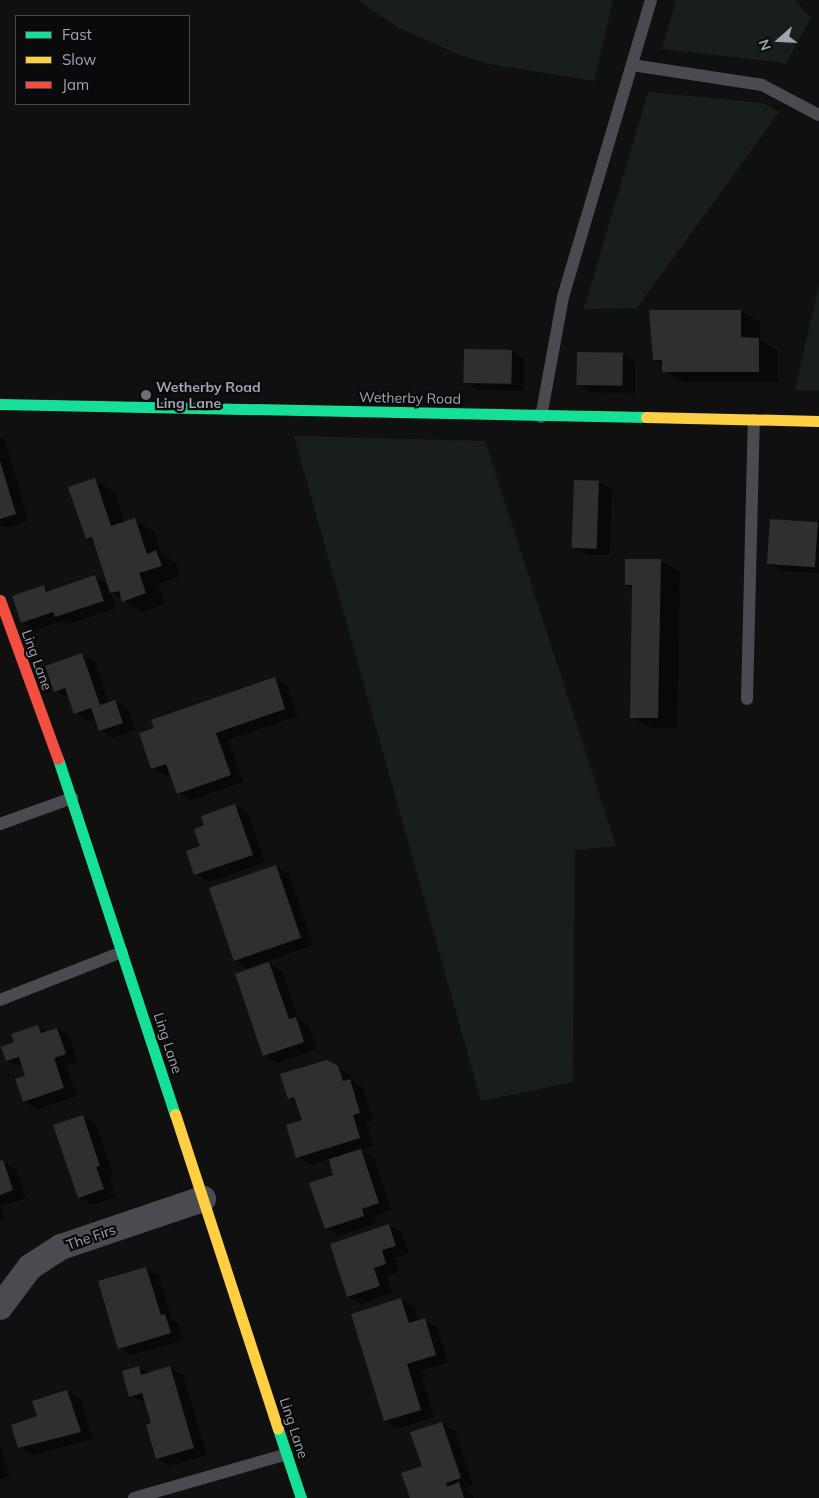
<!DOCTYPE html>
<style>
body{margin:0}
#map{position:relative;width:819px;height:1498px;overflow:hidden;background:#101010;font-family:Mulish,sans-serif}
div>[style]{position:absolute}
.green>*{inset:0;background:#181f1a}
.shadow>*{inset:0;background:#0007}
.building>*{inset:0;background:#2f2f31;transform-origin:0 0}
.lane>*{height:12px;margin:-6px;padding:0 6px;transform-origin:6px;border-radius:6px;background:#4a4b50}
.street>*{height:26px;margin:-13px;padding:0 13px;transform-origin:13px;border-radius:13px;background:#4a4b50}
.fast>*{height:11px;margin:-5.5px;padding:0 5.5px;transform-origin:5.5px;border-radius:5.5px;background:#16e098}
.slow>*{height:11px;margin:-5.5px;padding:0 5.5px;transform-origin:5.5px;border-radius:5.5px;background:#ffcf43}
.jam>*{height:11px;margin:-5.5px;padding:0 5.5px;transform-origin:5.5px;border-radius:5.5px;background:#f24e42}
.dots>*{width:14px;height:14px;translate:-50% -50%;box-sizing:border-box;border:2px solid #0a0a0c;border-radius:50%}
span{translate:-50% -50%;white-space:nowrap;text-align:center;line-height:1.15;-webkit-text-stroke:4.5px #0a0a0c;paint-order:stroke}
.poi-label{font-size:14px;color:#9fa4b3;font-weight:700}
.left{translate:0 -50%;text-align:left}
.street-label{font-size:14px;color:#9fa4b3}
.legend{position:absolute;left:15px;top:15px;width:175px;height:90px;box-sizing:border-box;background:#0a0a0c;border:1px solid #46484f;margin:0;padding:6px 9px;list-style:none;font-size:15px;color:#9fa4b3}
.legend li{display:flex;align-items:center;gap:10px;height:25px}
.legend b{width:25px;border:1px solid #46484f}
.north{position:absolute;left:754px;top:15px;width:50px;height:50px;-webkit-text-stroke:4px #0a0a0c;paint-order:stroke;rotate:251deg;font-size:14px;font-weight:700;line-height:20px;text-align:center;color:#9fa4b3}
.north::after{content:'';display:block;margin:auto;width:18px;height:22px;background:#9fa4b3;clip-path:polygon(50% 0,100% 100%,50% 72%,0 100%)}
</style>
<div id="map">
<div class="green">
<div style="clip-path:polygon(358px 0,613px 0,594px 81px,489px 64px,460px 55px,397px 27px)"></div>
<div style="clip-path:polygon(676px 0,795px 0,811px 18px,786px 63px,662px 49px)"></div>
<div style="clip-path:polygon(648px 92px,763px 103px,779px 112px,637px 308px,584px 309px)"></div>
<div style="clip-path:polygon(819px 285px,819px 390px,795px 390px)"></div>
<div style="clip-path:polygon(294px 436px,485px 441px,616px 846px,575px 850px,573px 1082px,481px 1101px)"></div>
</div>
<div class="shadow">
<div style="clip-path:polygon(741px 311px,760px 322px,760px 340px,778px 350px,778px 382px,683px 382px,663px 371px,663px 364px,655px 360px)"></div>
<div style="clip-path:polygon(511px 351px,524px 359px,524px 391px,478px 390px,465px 382px)"></div>
<div style="clip-path:polygon(622px 354px,635px 362px,635px 393px,591px 392px,578px 384px)"></div>
<div style="clip-path:polygon(0 437px,5px 440px,28px 521px,5px 528px,0 525px)"></div>
<div style="clip-path:polygon(95px 480px,114px 491px,125px 523px,135px 520px,154px 531px,162px 555px,176px 563px,180px 576px,158px 584px,165px 604px,142px 612px,111px 592px,116px 608px,69px 624px,63px 621px,35px 630px,22px 622px,44px 586px,52px 591px,95px 577px,109px 584px,95px 543px,87px 538px)"></div>
<div style="clip-path:polygon(598px 482px,612px 490px,610px 555px,587px 555px,574px 548px)"></div>
<div style="clip-path:polygon(819px 524px,819px 573px,782px 571px,769px 564px)"></div>
<div style="clip-path:polygon(660px 561px,680px 572px,677px 728px,651px 728px,631px 717px,634px 589px,626px 585px)"></div>
<div style="clip-path:polygon(82px 655px,95px 662px,109px 703px,115px 701px,128px 709px,135px 730px,113px 738px,100px 730px,96px 718px,88px 721px,75px 713px,70px 698px,55px 691px)"></div>
<div style="clip-path:polygon(274px 679px,287px 686px,298px 716px,228px 740px,243px 782px,191px 800px,178px 793px,171px 774px,166px 776px,152px 768px,155px 728px)"></div>
<div style="clip-path:polygon(235px 805px,248px 813px,265px 862px,209px 882px,195px 874px,206px 826px)"></div>
<div style="clip-path:polygon(276px 867px,289px 874px,313px 945px,248px 968px,235px 960px)"></div>
<div style="clip-path:polygon(269px 963px,282px 971px,299px 1020px,309px 1026px,317px 1049px,277px 1063px,264px 1055px)"></div>
<div style="clip-path:polygon(38px 1027px,48px 1032px,57px 1029px,70px 1037px,78px 1062px,66px 1065px,77px 1096px,37px 1109px,24px 1102px,27px 1077px,24px 1067px,7px 1061px,16px 1043px)"></div>
<div style="clip-path:polygon(338px 1067px,351px 1075px,353px 1082px,363px 1088px,373px 1120px,366px 1122px,373px 1146px,360px 1150px,374px 1158px,391px 1210px,374px 1216px,377px 1223px,339px 1236px,326px 1228px,335px 1176px,330px 1159px,311px 1165px,298px 1157px,303px 1121px,297px 1103px,289px 1098px)"></div>
<div style="clip-path:polygon(83px 1116px,96px 1124px,113px 1173px,109px 1174px,116px 1197px,92px 1205px,79px 1197px)"></div>
<div style="clip-path:polygon(3px 1162px,16px 1169px,26px 1198px,1px 1206px,5px 1219px,0 1220px,0 1163px)"></div>
<div style="clip-path:polygon(389px 1225px,402px 1233px,409px 1253px,395px 1258px,399px 1272px,386px 1276px,392px 1293px,361px 1304px,348px 1296px)"></div>
<div style="clip-path:polygon(146px 1268px,159px 1276px,172px 1320px,178px 1323px,183px 1340px,132px 1355px,119px 1348px)"></div>
<div style="clip-path:polygon(401px 1299px,414px 1307px,418px 1321px,424px 1320px,437px 1327px,448px 1362px,420px 1371px,434px 1417px,399px 1428px,385px 1421px,353px 1314px)"></div>
<div style="clip-path:polygon(139px 1367px,149px 1374px,170px 1367px,183px 1375px,207px 1455px,170px 1466px,157px 1458px,147px 1403px,130px 1396px)"></div>
<div style="clip-path:polygon(67px 1391px,80px 1399px,93px 1439px,32px 1455px,19px 1447px,39px 1417px)"></div>
<div style="clip-path:polygon(442px 1423px,455px 1431px,473px 1485px,466px 1488px,474px 1498px,411px 1498px)"></div>
<div style="clip-path:polygon(0 1445px,10px 1476px,0 1479px)"></div>
</div>
<div class="building">
<div style="clip-path:polygon(649px 310px,741px 310px,741px 337px,759px 338px,759px 372px,662px 372px,662px 360px,653px 360px)"></div>
<div style="left:464px;top:349px;width:48px;height:34px;rotate:1deg"></div>
<div style="left:577px;top:352px;width:46px;height:33px;rotate:1deg"></div>
<div style="clip-path:polygon(0 461px,16px 514px,0 519px)"></div>
<div style="clip-path:polygon(95px 478px,111px 526px,135px 518px,147px 554px,156px 550px,162px 566px,139px 573px,146px 593px,122px 602px,119px 591px,110px 593px,92px 537px,86px 539px,68px 487px)"></div>
<div style="left:574px;top:480px;width:25px;height:68px;rotate:2deg"></div>
<div style="left:770px;top:519px;width:48px;height:45px;rotate:4deg"></div>
<div style="clip-path:polygon(625px 559px,661px 559px,658px 718px,630px 718px,632px 585px,625px 585px)"></div>
<div style="clip-path:polygon(95px 575px,104px 601px,55px 617px,53px 612px,21px 623px,12px 596px,44px 585px,46px 592px)"></div>
<div style="clip-path:polygon(82px 653px,100px 705px,115px 700px,123px 723px,99px 731px,91px 708px,74px 714px,65px 688px,54px 692px,45px 666px)"></div>
<div style="clip-path:polygon(275px 677px,285px 709px,216px 733px,231px 775px,177px 794px,166px 764px,151px 769px,139px 733px,154px 728px,151px 720px)"></div>
<div style="clip-path:polygon(235px 804px,253px 855px,194px 875px,186px 851px,200px 846px,194px 829px,204px 825px,201px 816px)"></div>
<div style="left:276px;top:865px;width:77px;height:71px;rotate:71deg"></div>
<div style="clip-path:polygon(269px 962px,289px 1019px,296px 1017px,304px 1042px,263px 1056px,235px 974px)"></div>
<div style="clip-path:polygon(38px 1025px,41px 1033px,57px 1028px,66px 1054px,54px 1058px,64px 1088px,23px 1102px,15px 1079px,25px 1076px,19px 1057px,6px 1061px,1px 1047px,14px 1042px,11px 1034px)"></div>
<div style="clip-path:polygon(327px 1060px,338px 1066px,343px 1081px,350px 1079px,360px 1113px,353px 1115px,360px 1138px,296px 1158px,286px 1125px,302px 1120px,294px 1097px,288px 1099px,280px 1074px)"></div>
<div style="clip-path:polygon(83px 1115px,100px 1166px,96px 1167px,104px 1189px,78px 1198px,53px 1125px)"></div>
<div style="clip-path:polygon(361px 1149px,379px 1203px,362px 1209px,364px 1216px,325px 1229px,309px 1183px,333px 1175px,329px 1159px)"></div>
<div style="clip-path:polygon(3px 1160px,13px 1190px,0 1195px,0 1161px)"></div>
<div style="clip-path:polygon(389px 1224px,396px 1246px,382px 1250px,386px 1264px,374px 1268px,380px 1286px,347px 1297px,330px 1244px)"></div>
<div style="clip-path:polygon(146px 1267px,161px 1315px,165px 1314px,171px 1333px,118px 1349px,98px 1281px)"></div>
<div style="clip-path:polygon(401px 1298px,409px 1323px,425px 1318px,436px 1355px,407px 1364px,421px 1410px,384px 1421px,351px 1314px)"></div>
<div style="clip-path:polygon(139px 1366px,141px 1375px,170px 1366px,194px 1448px,156px 1459px,146px 1425px,151px 1423px,142px 1393px,129px 1397px,122px 1371px)"></div>
<div style="clip-path:polygon(67px 1390px,81px 1432px,18px 1448px,11px 1425px,37px 1416px,32px 1401px)"></div>
<div style="clip-path:polygon(442px 1422px,461px 1478px,446px 1483px,447px 1487px,459px 1482px,464px 1498px,410px 1498px,401px 1473px,422px 1466px,410px 1432px)"></div>
</div>
<div class="lane">
<div style="left:632px;top:65px;width:132px;rotate:8.7deg"></div>
<div style="left:762px;top:85px;width:64px;rotate:27.8deg"></div>
<div style="left:541px;top:417px;width:122px;rotate:-79.6deg"></div>
<div style="left:563px;top:297px;width:310px;rotate:-73.5deg"></div>
<div style="left:747px;top:699px;width:279px;rotate:-88.6deg"></div>
<div style="left:0;top:824px;width:77px;rotate:-19.9deg"></div>
<div style="left:0;top:1000px;width:131px;rotate:-21.5deg"></div>
<div style="left:134px;top:1498px;width:159px;rotate:-16deg"></div>
</div>
<div class="street">
<div style="left:0;top:1307px;width:50px;rotate:-53.1deg"></div>
<div style="left:30px;top:1267px;width:37px;rotate:-33deg"></div>
<div style="left:61px;top:1247px;width:150px;rotate:-18.7deg"></div>
</div>
<div class="fast">
<div style="left:0;top:404px;width:646px;rotate:1.15deg"></div>
<div style="left:58px;top:759px;width:374px;rotate:71.8deg"></div>
<div style="left:278px;top:1429px;width:73px;rotate:71.6deg"></div>
</div>
<div class="slow">
<div style="left:646px;top:417px;width:173px;rotate:1.3deg"></div>
<div style="left:175px;top:1114px;width:331px;rotate:71.9deg"></div>
</div>
<div class="jam">
<div style="left:0;top:600px;width:169px;rotate:70deg"></div>
</div>
<div class="dots">
<div style="left:146px;top:395px;background:#6d707a"></div>
</div>
<div class="poi-label">
<span class="left" style="left:156px;top:395px">Wetherby Road<br>Ling Lane</span>
</div>
<div class="street-label">
<span style="left:410px;top:398px;rotate:1deg">Wetherby Road</span>
<span style="left:37px;top:660px;rotate:70deg">Ling Lane</span>
<span style="left:168px;top:1043px;rotate:72deg">Ling Lane</span>
<span style="left:91px;top:1237px;rotate:-19deg">The Firs</span>
<span style="left:294px;top:1428px;rotate:72deg">Ling Lane</span>
</div>
<ul class="legend">
<li><b style="height:6px;background:#16e098"></b>Fast</li>
<li><b style="height:6px;background:#ffcf43"></b>Slow</li>
<li><b style="height:6px;background:#f24e42"></b>Jam</li>
</ul>
<div class="north">N</div>
</div>
